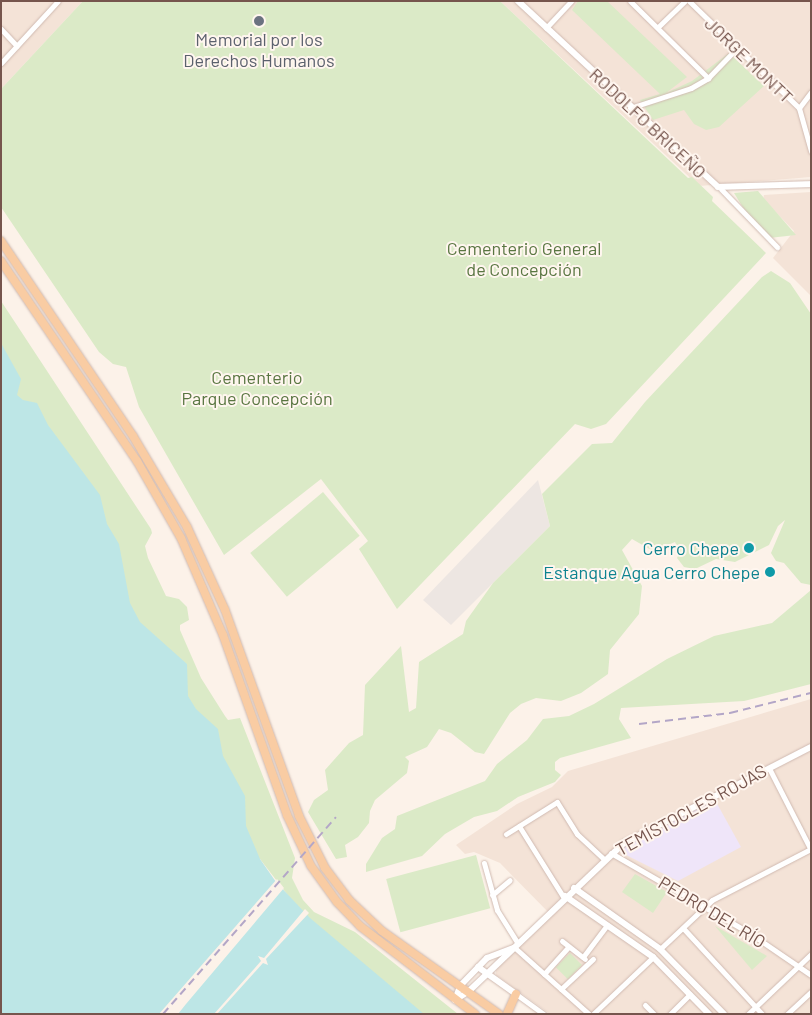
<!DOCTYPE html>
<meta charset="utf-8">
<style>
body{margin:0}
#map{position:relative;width:812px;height:1015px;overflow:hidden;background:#fcf2e9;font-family:Barlow,sans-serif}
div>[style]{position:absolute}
.residential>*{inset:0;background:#f4e3d7}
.industrial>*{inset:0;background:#ede6e2}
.education>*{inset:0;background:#efe5f9}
.green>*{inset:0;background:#dbeac7;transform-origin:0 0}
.water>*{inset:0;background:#bde6e6}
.pier>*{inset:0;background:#fcf2e9}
.roads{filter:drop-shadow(0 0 1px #d0bab1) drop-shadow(0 0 1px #d0bab1)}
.minor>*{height:5px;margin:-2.5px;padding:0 2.5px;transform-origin:2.5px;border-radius:2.5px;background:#fff}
.tertiary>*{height:6px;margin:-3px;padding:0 3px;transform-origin:3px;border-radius:3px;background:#fff}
.primary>*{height:8px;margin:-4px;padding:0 4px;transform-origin:4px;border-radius:4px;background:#f9cca3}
.rail>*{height:2px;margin-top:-1px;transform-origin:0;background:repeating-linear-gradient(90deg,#b3a6c7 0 8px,transparent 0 13px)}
.dots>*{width:14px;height:14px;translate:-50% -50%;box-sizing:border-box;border:2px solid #fff6ef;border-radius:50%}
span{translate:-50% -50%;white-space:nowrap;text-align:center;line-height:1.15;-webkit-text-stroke:4px #fff6ef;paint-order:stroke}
.worship-label{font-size:18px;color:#5b616d}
.street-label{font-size:18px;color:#76554d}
.park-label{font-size:18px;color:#597641}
.culture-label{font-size:18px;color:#0d838f}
.right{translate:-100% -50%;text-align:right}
.frame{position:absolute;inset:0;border:2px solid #76554d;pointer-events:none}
</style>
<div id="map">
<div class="residential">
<div style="clip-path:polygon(1px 1px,83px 1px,1px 89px)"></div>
<div style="clip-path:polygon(500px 1px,811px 1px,811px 177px,699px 186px)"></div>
<div style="clip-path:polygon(811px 192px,811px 296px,773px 258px,794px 231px,763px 199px,764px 195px)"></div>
<div style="clip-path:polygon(811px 699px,811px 1014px,550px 1014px,496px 975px,496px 970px,551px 915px,500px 863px,474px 852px,465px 854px,456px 845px,517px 804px,552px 787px,568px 771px)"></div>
</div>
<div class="industrial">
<div style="clip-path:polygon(538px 480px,550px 526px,451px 625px,423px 600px)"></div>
</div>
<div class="education">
<div style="clip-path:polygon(715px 800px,741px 847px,678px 881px,626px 855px,623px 847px)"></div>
</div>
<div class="green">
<div style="clip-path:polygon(83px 1px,500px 1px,688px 178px,692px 177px,713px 197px,712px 201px,766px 253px,606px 424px,591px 429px,575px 424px,397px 609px,359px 549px,368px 541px,321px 479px,224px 555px,139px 407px,126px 367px,113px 364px,99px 352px,1px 207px,1px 89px)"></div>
<div style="clip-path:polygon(578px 1px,607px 1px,687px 77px,666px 93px,692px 81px,729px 53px,764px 86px,719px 127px,706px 130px,694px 124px,684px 110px,653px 120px,640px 100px,660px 94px,572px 10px)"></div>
<div style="clip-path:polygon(758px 191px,796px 235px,769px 238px,747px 214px,734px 193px)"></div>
<div style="clip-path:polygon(771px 271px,790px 283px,811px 314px,811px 585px,801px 583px,784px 563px,776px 561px,771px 553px,785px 520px,778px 526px,769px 545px,735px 562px,716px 559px,695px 569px,684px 567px,677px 558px,680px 552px,675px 542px,653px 551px,632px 539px,622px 550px,642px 586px,639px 614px,610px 650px,608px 674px,581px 693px,561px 701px,536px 698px,521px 704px,510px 713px,484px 754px,475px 752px,451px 733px,439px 729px,427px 747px,405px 757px,409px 761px,407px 773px,375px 800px,370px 811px,369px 823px,358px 837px,345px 845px,347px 857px,336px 859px,308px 812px,314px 800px,328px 790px,325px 770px,349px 743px,363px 735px,365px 685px,401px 646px,409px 712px,416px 708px,419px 662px,463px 634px,466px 621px,493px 583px,550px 526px,542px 494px,592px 444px,612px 443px,645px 402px,762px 277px)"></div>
<div style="clip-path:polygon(1px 301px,151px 529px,152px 533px,145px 546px,148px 558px,166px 596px,179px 599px,187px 607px,189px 620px,180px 625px,180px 630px,201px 678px,225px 716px,228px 720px,240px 718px,295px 858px,292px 878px,303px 900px,314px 912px,355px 932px,458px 1014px,208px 1014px,290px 898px,260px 859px,1px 1014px)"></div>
<div style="left:323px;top:492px;width:57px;height:95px;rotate:50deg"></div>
<div style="clip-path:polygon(811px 590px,811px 684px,744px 701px,621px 708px,619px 719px,631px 738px,560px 758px,555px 762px,555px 770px,561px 775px,555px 782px,518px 797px,497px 811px,474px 817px,445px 834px,422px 856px,366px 872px,366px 864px,382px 838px,395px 829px,397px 816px,485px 781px,497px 764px,527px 740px,543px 719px,569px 716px,594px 704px,667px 659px,714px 636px,772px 623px)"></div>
<div style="left:476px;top:855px;width:55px;height:93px;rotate:75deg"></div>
<div style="clip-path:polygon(635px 874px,667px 892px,653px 913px,622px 892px)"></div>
<div style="clip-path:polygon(715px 926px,767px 956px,752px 970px)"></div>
<div style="left:570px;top:953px;width:17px;height:20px;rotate:45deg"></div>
</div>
<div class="water">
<div style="clip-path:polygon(1px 343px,21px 379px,17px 395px,23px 400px,37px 403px,48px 425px,100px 495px,107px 524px,119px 544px,130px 603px,140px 622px,187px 664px,188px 696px,196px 709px,218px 729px,223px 756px,245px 796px,246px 826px,260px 859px,276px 882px,310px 918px,424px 1014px,1px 1014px)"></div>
</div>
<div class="pier">
<div style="clip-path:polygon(277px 879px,284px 888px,186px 1004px,178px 1014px,159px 1014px)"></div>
<div style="clip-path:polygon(305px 909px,309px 913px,266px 959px,268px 965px,263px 963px,217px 1014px,214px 1014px,261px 961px,258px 956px,264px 958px)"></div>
</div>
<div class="roads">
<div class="minor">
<div style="left:630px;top:1px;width:110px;rotate:44.6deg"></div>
<div style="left:689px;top:1px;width:153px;rotate:44.2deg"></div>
<div style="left:799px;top:108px;width:45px;rotate:74.4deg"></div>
<div style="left:658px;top:27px;width:37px;rotate:-44deg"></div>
<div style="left:546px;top:28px;width:37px;rotate:-47deg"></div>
<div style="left:1px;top:29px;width:23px;rotate:47deg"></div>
<div style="left:1px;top:63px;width:84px;rotate:-47.4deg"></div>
<div style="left:630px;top:108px;width:64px;rotate:-18.2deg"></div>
<div style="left:691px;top:88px;width:20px;rotate:-30deg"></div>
<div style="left:708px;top:78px;width:42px;rotate:-46deg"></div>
<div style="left:799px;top:108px;width:20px;rotate:-53deg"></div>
<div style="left:721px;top:189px;width:81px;rotate:46deg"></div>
<div style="left:769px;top:768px;width:92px;rotate:62.9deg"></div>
<div style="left:519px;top:826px;width:85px;rotate:58deg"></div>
<div style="left:506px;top:834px;width:60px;rotate:-32.1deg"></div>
<div style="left:557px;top:802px;width:38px;rotate:58deg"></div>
<div style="left:577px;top:834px;width:37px;rotate:43deg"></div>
<div style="left:611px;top:853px;width:158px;rotate:30deg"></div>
<div style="left:748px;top:932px;width:76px;rotate:34.3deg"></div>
<div style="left:484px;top:863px;width:49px;rotate:74.5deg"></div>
<div style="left:497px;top:910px;width:39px;rotate:58deg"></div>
<div style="left:492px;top:895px;width:23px;rotate:-40deg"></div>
<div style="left:683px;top:928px;width:117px;rotate:47.4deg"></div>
<div style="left:562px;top:941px;width:29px;rotate:38deg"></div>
<div style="left:514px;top:947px;width:101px;rotate:41.8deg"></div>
<div style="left:660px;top:949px;width:71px;rotate:-43.3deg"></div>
<div style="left:712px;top:900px;width:111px;rotate:-27.3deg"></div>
<div style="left:583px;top:957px;width:40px;rotate:-53deg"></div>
<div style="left:544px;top:974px;width:36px;rotate:-48deg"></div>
<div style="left:561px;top:989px;width:44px;rotate:-43.2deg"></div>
<div style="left:516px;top:994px;width:34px;rotate:36deg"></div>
<div style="left:645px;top:1005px;width:13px;rotate:45deg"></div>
<div style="left:593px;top:1014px;width:83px;rotate:-43.5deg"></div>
<div style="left:670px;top:1014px;width:28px;rotate:-45deg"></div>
<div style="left:748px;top:1014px;width:87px;rotate:-43.6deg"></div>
<div style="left:787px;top:1014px;width:33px;rotate:-43deg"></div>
</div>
<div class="tertiary">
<div style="left:518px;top:1px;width:273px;rotate:42.9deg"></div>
<div style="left:718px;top:187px;width:93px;rotate:-1.8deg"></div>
<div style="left:574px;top:888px;width:105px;rotate:35.3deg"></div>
<div style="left:660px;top:949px;width:91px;rotate:45.4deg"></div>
<div style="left:565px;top:896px;width:107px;rotate:34.7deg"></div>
<div style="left:653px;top:957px;width:80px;rotate:45.5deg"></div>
<div style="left:478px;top:967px;width:47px;rotate:35.4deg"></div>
<div style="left:455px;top:1000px;width:15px;rotate:-32deg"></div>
<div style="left:468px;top:992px;width:216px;rotate:-43.7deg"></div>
<div style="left:624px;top:843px;width:210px;rotate:-27.2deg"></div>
<div style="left:455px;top:1000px;width:15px;rotate:-70deg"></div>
<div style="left:460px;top:986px;width:39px;rotate:-46deg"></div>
<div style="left:487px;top:958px;width:28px;rotate:-21deg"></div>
</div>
<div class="primary">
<div style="left:1px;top:241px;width:235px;rotate:55.9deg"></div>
<div style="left:133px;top:436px;width:106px;rotate:59.3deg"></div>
<div style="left:187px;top:527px;width:91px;rotate:65.4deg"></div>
<div style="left:225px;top:610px;width:219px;rotate:70.2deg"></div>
<div style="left:299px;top:816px;width:58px;rotate:63.4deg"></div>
<div style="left:325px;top:868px;width:40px;rotate:53deg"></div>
<div style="left:349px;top:900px;width:45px;rotate:43.2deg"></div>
<div style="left:382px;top:931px;width:143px;rotate:35.4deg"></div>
<div style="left:1px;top:261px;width:242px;rotate:55.8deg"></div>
<div style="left:137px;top:461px;width:89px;rotate:60.3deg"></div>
<div style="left:181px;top:538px;width:106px;rotate:66.6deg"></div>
<div style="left:223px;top:635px;width:191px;rotate:70.4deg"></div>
<div style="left:287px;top:815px;width:56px;rotate:64.8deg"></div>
<div style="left:311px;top:866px;width:44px;rotate:54.2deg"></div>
<div style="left:337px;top:902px;width:33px;rotate:46deg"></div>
<div style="left:360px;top:926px;width:145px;rotate:37.4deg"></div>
<div style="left:507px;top:1014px;width:22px;rotate:-66deg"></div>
</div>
</div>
<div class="rail">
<div style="left:639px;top:724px;width:92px;rotate:-6.9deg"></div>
<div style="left:730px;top:713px;width:83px;rotate:-13.9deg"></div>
<div style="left:163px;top:1014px;width:262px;rotate:-48.7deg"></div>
</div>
<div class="dots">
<div style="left:259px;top:21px;background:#6b7280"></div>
<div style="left:749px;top:548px;background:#0f9aa8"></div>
<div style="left:770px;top:572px;background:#0f9aa8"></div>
</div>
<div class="worship-label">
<span style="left:259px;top:50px">Memorial por los<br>Derechos Humanos</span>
</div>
<div class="street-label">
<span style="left:749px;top:60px;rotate:44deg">JORGE MONTT</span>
<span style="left:648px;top:123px;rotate:43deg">RODOLFO BRICEÑO</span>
<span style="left:691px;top:810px;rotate:-29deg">TEMÍSTOCLES ROJAS</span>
<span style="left:712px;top:912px;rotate:31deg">PEDRO DEL RÍO</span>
</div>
<div class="park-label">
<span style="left:524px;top:259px">Cementerio General<br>de Concepción</span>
<span style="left:257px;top:388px">Cementerio<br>Parque Concepción</span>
</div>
<div class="culture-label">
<span class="right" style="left:739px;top:548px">Cerro Chepe</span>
<span class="right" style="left:760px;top:572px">Estanque Agua Cerro Chepe</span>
</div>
<div class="frame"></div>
</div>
